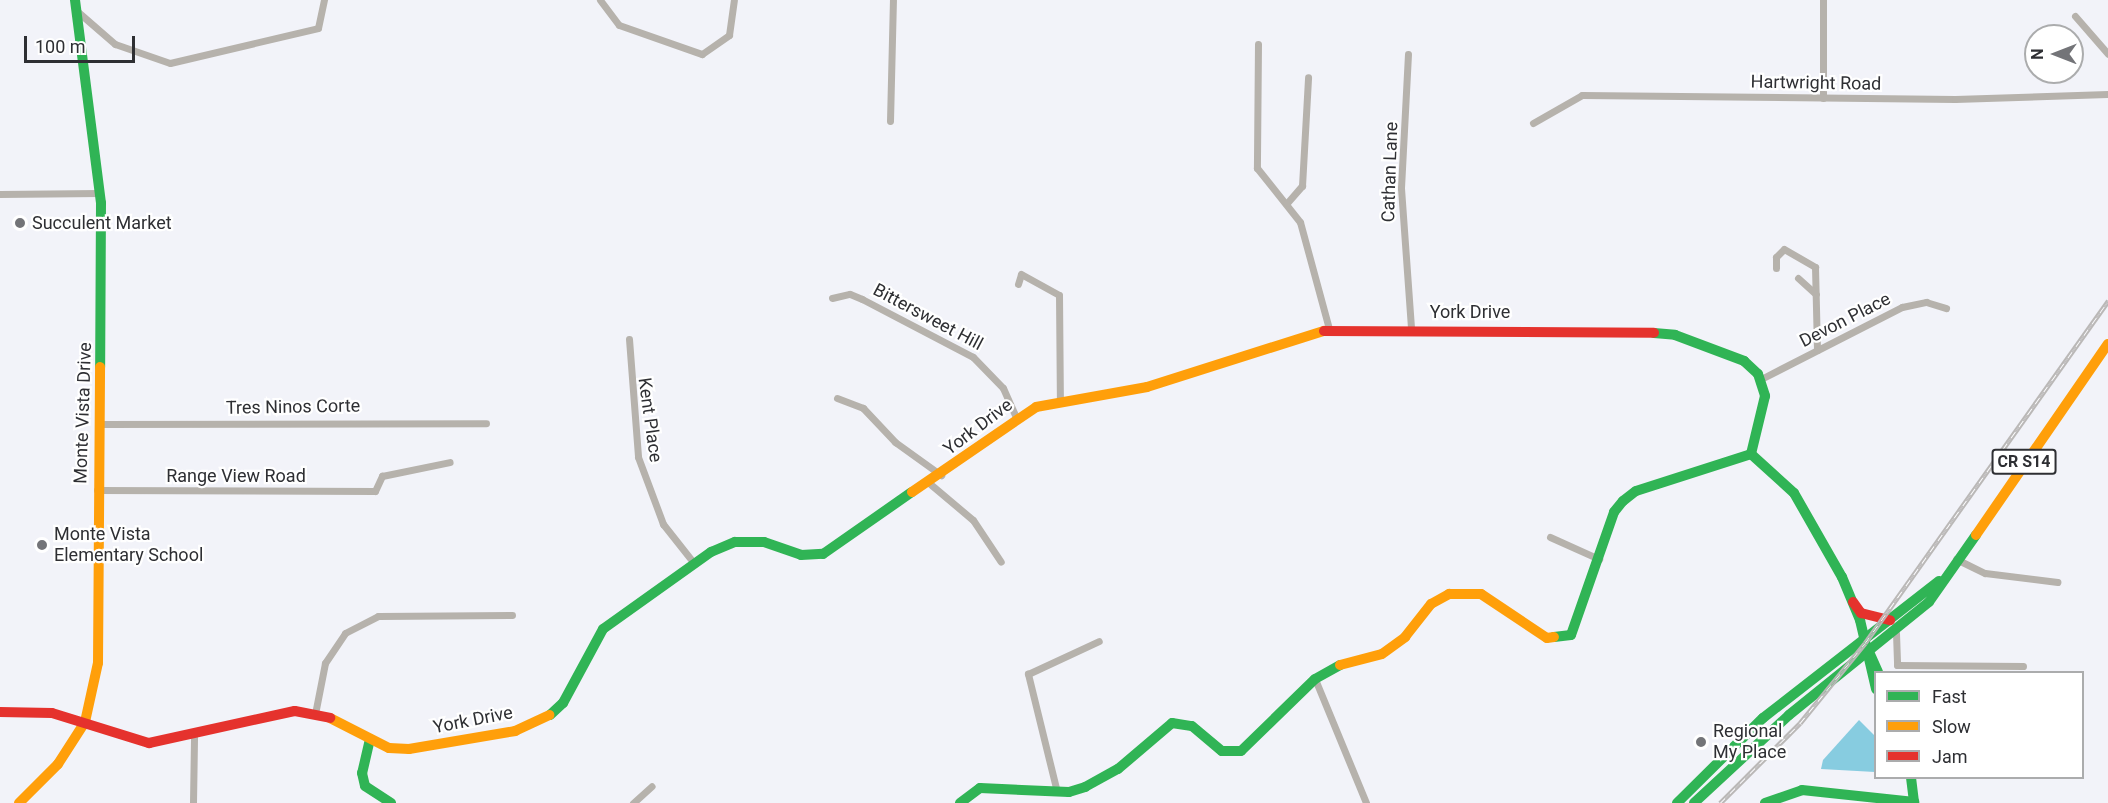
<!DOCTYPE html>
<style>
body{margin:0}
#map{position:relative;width:2108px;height:803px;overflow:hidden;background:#f2f3f9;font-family:Roboto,sans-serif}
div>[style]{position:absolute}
.water>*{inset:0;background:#87cce0}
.street>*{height:7px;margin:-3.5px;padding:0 3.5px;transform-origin:3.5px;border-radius:3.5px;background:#b6b2ac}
.fast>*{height:10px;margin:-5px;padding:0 5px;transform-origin:5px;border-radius:5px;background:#30b455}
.slow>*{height:10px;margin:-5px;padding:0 5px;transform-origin:5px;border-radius:5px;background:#ff9f0a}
.jam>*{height:10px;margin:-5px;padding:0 5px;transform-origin:5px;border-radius:5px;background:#e5322d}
.rail>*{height:4.5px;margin-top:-2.25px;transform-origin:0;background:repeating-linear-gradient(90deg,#fff 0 7px,#bab8b7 0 14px);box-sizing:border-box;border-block:2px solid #bab8b7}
.dots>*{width:16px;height:16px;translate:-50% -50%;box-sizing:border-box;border:3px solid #fff;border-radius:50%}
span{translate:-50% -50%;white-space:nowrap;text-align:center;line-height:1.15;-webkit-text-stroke:4.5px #fff;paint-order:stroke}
.shield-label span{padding:2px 4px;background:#fff;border:2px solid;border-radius:4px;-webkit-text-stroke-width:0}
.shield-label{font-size:16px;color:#2e2f33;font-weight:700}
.street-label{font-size:18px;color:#2e2f33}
.poi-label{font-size:18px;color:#2e2f33}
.left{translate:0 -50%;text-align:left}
.legend{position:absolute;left:1874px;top:671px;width:210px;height:108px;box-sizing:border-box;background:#fff;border:2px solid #abacad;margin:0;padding:8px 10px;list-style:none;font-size:18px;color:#2e2f33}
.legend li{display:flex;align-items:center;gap:12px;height:30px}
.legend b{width:30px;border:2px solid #abacad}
.north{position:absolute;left:2024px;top:24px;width:60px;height:60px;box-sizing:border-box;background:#fff;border:2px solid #abacad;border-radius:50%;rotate:270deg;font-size:16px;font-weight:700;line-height:24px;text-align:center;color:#2e2f33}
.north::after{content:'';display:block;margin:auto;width:21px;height:27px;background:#737478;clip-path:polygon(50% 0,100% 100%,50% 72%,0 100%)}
.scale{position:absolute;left:24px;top:36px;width:111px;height:27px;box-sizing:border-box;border:3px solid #2e2f33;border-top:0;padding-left:8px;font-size:18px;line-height:21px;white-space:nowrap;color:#2e2f33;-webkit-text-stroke:4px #fff;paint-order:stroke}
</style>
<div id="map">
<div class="water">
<div style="clip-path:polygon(1859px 720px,1875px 736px,1875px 772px,1821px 769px,1823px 760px)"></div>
</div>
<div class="street">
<div style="left:600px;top:0;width:31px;rotate:53deg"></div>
<div style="left:619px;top:25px;width:88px;rotate:19.3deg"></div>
<div style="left:702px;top:54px;width:33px;rotate:-35deg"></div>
<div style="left:729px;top:35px;width:35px;rotate:-82deg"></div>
<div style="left:78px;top:12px;width:49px;rotate:40.9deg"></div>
<div style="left:115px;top:44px;width:58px;rotate:19.1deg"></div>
<div style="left:170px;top:63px;width:152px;rotate:-13.3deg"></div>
<div style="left:318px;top:28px;width:29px;rotate:-78deg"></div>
<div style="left:2075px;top:16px;width:50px;rotate:49deg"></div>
<div style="left:1258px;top:44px;width:124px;rotate:90.5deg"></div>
<div style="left:1257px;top:168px;width:69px;rotate:51.5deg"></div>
<div style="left:1300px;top:222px;width:111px;rotate:74.8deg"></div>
<div style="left:1408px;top:54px;width:134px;rotate:93deg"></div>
<div style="left:1401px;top:188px;width:140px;rotate:85.9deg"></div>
<div style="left:1823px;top:98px;width:98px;rotate:-90deg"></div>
<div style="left:890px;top:121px;width:121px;rotate:-88.6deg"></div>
<div style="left:1533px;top:123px;width:56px;rotate:-29.7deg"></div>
<div style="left:1582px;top:95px;width:373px;rotate:0.6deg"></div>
<div style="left:1955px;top:99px;width:153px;rotate:-1.9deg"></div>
<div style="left:0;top:194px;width:99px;rotate:-0.6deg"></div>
<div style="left:1287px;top:203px;width:23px;rotate:-49deg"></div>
<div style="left:1302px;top:186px;width:109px;rotate:-86.8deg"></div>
<div style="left:1776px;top:268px;width:11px;rotate:-90deg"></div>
<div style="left:1776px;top:257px;width:11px;rotate:-45deg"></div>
<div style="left:1784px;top:249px;width:36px;rotate:30deg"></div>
<div style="left:1815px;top:267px;width:83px;rotate:88.6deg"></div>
<div style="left:1798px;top:278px;width:24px;rotate:42deg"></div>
<div style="left:1018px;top:284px;width:10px;rotate:-73deg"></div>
<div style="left:1021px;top:274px;width:43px;rotate:28.9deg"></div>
<div style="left:1059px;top:295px;width:105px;rotate:89.5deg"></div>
<div style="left:832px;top:298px;width:18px;rotate:-13deg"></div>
<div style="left:850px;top:294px;width:13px;rotate:23deg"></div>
<div style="left:862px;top:299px;width:125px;rotate:27.6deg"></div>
<div style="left:973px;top:357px;width:43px;rotate:45.9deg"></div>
<div style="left:1003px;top:388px;width:32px;rotate:66deg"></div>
<div style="left:629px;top:339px;width:118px;rotate:85.6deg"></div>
<div style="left:638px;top:457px;width:72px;rotate:69.5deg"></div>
<div style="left:663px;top:524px;width:48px;rotate:51.7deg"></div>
<div style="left:1761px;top:379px;width:158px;rotate:-27.1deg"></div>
<div style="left:1902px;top:307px;width:25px;rotate:-12deg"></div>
<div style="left:1926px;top:302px;width:21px;rotate:17deg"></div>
<div style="left:837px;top:398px;width:28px;rotate:21deg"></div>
<div style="left:863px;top:408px;width:47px;rotate:46.7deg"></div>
<div style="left:895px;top:442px;width:57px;rotate:35.7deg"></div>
<div style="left:102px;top:424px;width:384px;rotate:-0.1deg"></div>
<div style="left:929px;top:483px;width:57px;rotate:40.1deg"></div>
<div style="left:973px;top:520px;width:50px;rotate:56.3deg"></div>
<div style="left:97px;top:490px;width:278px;rotate:0.2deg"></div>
<div style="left:375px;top:491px;width:17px;rotate:-65deg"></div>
<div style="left:382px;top:476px;width:69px;rotate:-11.6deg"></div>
<div style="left:1550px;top:537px;width:54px;rotate:24.2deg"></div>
<div style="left:1956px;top:559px;width:32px;rotate:26deg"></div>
<div style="left:1985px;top:573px;width:73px;rotate:7.1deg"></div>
<div style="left:1896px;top:633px;width:32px;rotate:88deg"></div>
<div style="left:1897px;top:665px;width:126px;rotate:0.5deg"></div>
<div style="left:1315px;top:679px;width:134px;rotate:67.6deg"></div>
<div style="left:315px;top:714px;width:52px;rotate:-78.9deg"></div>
<div style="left:325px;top:663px;width:36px;rotate:-56deg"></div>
<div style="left:345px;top:633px;width:37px;rotate:-27deg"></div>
<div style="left:378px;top:616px;width:134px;rotate:-0.4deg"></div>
<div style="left:1057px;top:792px;width:122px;rotate:-103.8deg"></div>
<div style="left:1028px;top:674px;width:78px;rotate:-24.9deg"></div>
<div style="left:193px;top:803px;width:66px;rotate:-89.1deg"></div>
<div style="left:633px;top:803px;width:25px;rotate:-42deg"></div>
</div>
<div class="fast">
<div style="left:75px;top:0;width:205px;rotate:82.7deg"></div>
<div style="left:101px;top:203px;width:164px;rotate:90.3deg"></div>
<div style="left:1654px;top:333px;width:21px;rotate:5deg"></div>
<div style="left:1675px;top:335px;width:74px;rotate:20.6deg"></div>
<div style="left:1744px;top:361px;width:19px;rotate:43deg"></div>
<div style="left:1758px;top:374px;width:23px;rotate:72deg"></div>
<div style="left:1765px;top:396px;width:60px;rotate:103.6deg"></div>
<div style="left:1751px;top:454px;width:58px;rotate:42.2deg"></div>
<div style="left:1794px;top:493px;width:97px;rotate:60.3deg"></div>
<div style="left:1842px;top:577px;width:47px;rotate:67.3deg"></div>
<div style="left:1860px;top:620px;width:71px;rotate:76.9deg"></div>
<div style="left:1554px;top:637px;width:17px;rotate:-7deg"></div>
<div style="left:1571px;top:635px;width:130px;rotate:-70.7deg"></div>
<div style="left:1614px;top:512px;width:14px;rotate:-51deg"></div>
<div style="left:1623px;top:501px;width:16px;rotate:-38deg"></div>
<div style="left:1636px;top:491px;width:121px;rotate:-17.8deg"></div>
<div style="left:1870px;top:654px;width:20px;rotate:66deg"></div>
<div style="left:550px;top:715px;width:18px;rotate:-43deg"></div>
<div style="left:563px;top:703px;width:84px;rotate:-61.6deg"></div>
<div style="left:603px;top:629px;width:133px;rotate:-35.5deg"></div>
<div style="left:711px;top:552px;width:26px;rotate:-23deg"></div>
<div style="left:735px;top:542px;width:29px"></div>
<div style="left:764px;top:542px;width:39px;rotate:19deg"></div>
<div style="left:801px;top:555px;width:22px;rotate:-3deg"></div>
<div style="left:823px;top:554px;width:108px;rotate:-34.9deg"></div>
<div style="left:370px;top:739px;width:35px;rotate:103deg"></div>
<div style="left:362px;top:773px;width:13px;rotate:77deg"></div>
<div style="left:365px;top:786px;width:31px;rotate:33deg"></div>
<div style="left:960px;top:803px;width:25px;rotate:-37deg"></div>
<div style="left:980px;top:788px;width:89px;rotate:2.6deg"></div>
<div style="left:1069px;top:792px;width:17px;rotate:-17deg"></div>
<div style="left:1085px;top:787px;width:38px;rotate:-29deg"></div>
<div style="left:1118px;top:769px;width:71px;rotate:-40.4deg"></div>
<div style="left:1172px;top:723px;width:20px;rotate:9deg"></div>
<div style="left:1192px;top:726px;width:39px;rotate:40deg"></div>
<div style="left:1222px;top:751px;width:19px"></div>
<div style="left:1241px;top:751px;width:103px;rotate:-44.2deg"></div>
<div style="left:1315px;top:679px;width:29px;rotate:-29deg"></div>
<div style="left:1677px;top:803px;width:121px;rotate:-44.7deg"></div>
<div style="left:1763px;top:718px;width:223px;rotate:-37.9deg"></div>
<div style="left:1694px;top:803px;width:129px;rotate:-42.8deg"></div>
<div style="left:1789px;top:715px;width:180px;rotate:-38.9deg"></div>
<div style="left:1929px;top:602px;width:82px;rotate:-55deg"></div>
<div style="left:1765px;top:803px;width:39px;rotate:-19deg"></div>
<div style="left:1802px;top:790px;width:113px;rotate:6.1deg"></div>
<div style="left:1914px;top:802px;width:24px;rotate:-97deg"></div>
</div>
<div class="slow">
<div style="left:912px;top:492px;width:150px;rotate:-34.4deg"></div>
<div style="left:1036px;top:407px;width:113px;rotate:-10.2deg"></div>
<div style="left:1147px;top:387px;width:186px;rotate:-17.6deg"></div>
<div style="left:1976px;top:535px;width:232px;rotate:-55.4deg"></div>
<div style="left:1340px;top:665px;width:43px;rotate:-14.7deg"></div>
<div style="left:1382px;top:654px;width:29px;rotate:-36deg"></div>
<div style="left:1405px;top:637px;width:42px;rotate:-51.8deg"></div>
<div style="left:1431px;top:604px;width:21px;rotate:-29deg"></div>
<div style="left:1449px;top:594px;width:32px"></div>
<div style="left:1481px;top:594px;width:79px;rotate:33.7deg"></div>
<div style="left:1547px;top:638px;width:7px;rotate:-8deg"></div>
<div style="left:330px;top:718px;width:66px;rotate:27deg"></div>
<div style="left:389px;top:748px;width:20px;rotate:3deg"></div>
<div style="left:409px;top:749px;width:108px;rotate:-9.6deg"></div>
<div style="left:515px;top:731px;width:38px;rotate:-25deg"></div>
<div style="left:19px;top:803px;width:55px;rotate:-45deg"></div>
<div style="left:58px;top:764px;width:50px;rotate:-57.3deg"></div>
<div style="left:85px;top:722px;width:60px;rotate:-77.6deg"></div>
<div style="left:98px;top:663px;width:296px;rotate:-89.6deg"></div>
</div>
<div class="jam">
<div style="left:1324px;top:331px;width:330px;rotate:0.3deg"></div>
<div style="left:1853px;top:602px;width:14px;rotate:54deg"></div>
<div style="left:1861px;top:613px;width:30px;rotate:14deg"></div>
<div style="left:0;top:712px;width:52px;rotate:1.1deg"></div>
<div style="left:52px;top:713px;width:102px;rotate:17.2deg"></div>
<div style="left:149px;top:743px;width:149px;rotate:-12.4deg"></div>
<div style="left:295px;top:711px;width:36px;rotate:11deg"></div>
</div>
<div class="rail">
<div style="left:1720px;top:803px;width:113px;rotate:-45deg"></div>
<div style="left:1800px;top:723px;width:103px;rotate:-50.9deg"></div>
<div style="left:1865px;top:643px;width:420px;rotate:-54.6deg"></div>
</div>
<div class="dots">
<div style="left:20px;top:223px;background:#737478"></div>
<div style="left:42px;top:545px;background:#737478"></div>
<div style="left:1701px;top:742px;background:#737478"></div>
</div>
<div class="shield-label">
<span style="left:2024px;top:462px">CR S14</span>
</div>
<div class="street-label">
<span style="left:1816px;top:83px;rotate:1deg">Hartwright Road</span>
<span style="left:1390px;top:172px;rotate:-88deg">Cathan Lane</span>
<span style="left:1470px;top:312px">York Drive</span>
<span style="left:928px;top:317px;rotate:28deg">Bittersweet Hill</span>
<span style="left:1845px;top:320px;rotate:-27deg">Devon Place</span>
<span style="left:293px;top:407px;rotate:-1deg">Tres Ninos Corte</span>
<span style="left:83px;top:413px;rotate:-88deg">Monte Vista Drive</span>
<span style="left:650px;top:420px;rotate:82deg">Kent Place</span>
<span style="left:978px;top:427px;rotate:-37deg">York Drive</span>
<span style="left:236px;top:476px">Range View Road</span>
<span style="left:473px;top:720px;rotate:-11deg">York Drive</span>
</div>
<div class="poi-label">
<span class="left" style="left:32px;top:223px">Succulent Market</span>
<span class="left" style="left:54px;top:545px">Monte Vista<br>Elementary School</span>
<span class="left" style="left:1713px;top:742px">Regional<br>My Place</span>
</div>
<ul class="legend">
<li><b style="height:8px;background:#30b455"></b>Fast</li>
<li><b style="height:8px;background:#ff9f0a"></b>Slow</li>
<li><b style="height:8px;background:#e5322d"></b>Jam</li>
</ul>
<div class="north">N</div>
<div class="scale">100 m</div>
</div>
